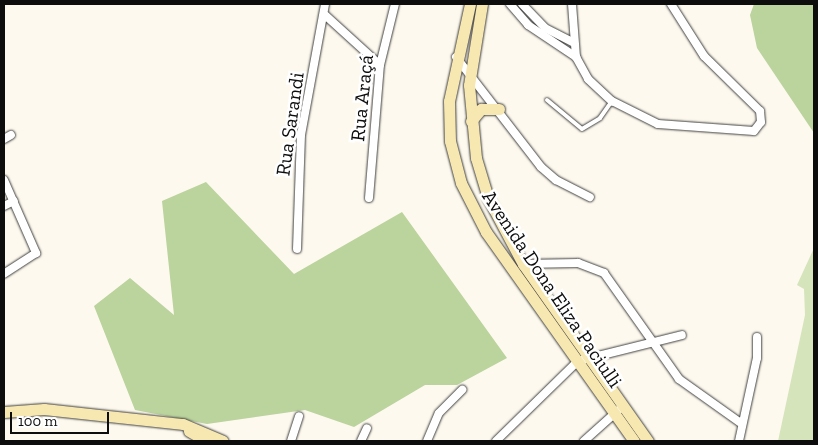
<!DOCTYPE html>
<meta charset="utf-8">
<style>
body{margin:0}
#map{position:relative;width:818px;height:445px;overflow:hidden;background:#fdf9ee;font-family:"Zilla Slab",serif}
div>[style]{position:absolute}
.green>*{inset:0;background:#d5e4bb}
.forest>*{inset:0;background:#bbd39c}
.roads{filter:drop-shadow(0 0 1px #404040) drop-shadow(0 0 1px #404040)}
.lane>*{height:4px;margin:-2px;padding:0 2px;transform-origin:2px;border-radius:2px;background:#fff}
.street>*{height:8px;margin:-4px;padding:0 4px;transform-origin:4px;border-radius:4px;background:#fff}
.secondary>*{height:11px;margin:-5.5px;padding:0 5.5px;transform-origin:5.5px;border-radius:5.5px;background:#f7e7b0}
span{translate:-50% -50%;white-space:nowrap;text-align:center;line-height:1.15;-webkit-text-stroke:5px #fff;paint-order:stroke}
.street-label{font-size:20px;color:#0d0d0d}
.frame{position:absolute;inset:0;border:5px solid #0d0d0d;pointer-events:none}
.scale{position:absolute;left:10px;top:412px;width:99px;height:22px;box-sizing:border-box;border:2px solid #0d0d0d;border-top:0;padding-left:6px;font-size:15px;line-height:18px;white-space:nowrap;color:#0d0d0d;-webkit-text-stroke:4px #fff;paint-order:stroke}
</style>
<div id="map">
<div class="green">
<div style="clip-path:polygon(814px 248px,814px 441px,778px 441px,805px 315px,804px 289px,797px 285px)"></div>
</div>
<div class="forest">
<div style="clip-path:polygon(754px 4px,814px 4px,814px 133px,757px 48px,750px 15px)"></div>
<div style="clip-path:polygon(206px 182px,294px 274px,402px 212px,507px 358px,457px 385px,425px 385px,354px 427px,305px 410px,207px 424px,135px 410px,94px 306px,130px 278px,174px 315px,162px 201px)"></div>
</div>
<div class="roads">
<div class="lane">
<div style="left:547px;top:100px;width:45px;rotate:39.6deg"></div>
<div style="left:582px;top:129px;width:21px;rotate:-31deg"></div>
<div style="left:600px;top:118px;width:21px;rotate:-55deg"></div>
</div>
<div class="street">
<div style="left:510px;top:4px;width:28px;rotate:49deg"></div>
<div style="left:528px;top:25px;width:58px;rotate:33.7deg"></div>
<div style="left:522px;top:4px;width:33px;rotate:46deg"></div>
<div style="left:545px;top:28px;width:31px;rotate:27deg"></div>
<div style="left:572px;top:4px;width:53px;rotate:85.7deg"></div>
<div style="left:576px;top:57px;width:25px;rotate:61deg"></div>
<div style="left:588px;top:79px;width:33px;rotate:43deg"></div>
<div style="left:612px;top:101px;width:51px;rotate:26.6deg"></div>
<div style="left:658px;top:124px;width:96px;rotate:4.2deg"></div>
<div style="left:754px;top:131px;width:11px;rotate:-52deg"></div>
<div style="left:761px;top:122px;width:11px;rotate:-95deg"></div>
<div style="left:760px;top:111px;width:78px;rotate:-135.5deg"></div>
<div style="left:704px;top:56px;width:62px;rotate:-122.4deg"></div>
<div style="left:325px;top:15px;width:74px;rotate:42.3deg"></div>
<div style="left:456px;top:57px;width:139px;rotate:52.3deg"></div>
<div style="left:541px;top:167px;width:20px;rotate:41deg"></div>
<div style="left:556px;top:180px;width:38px;rotate:27deg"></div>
<div style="left:4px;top:139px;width:8px;rotate:-30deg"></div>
<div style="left:4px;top:180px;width:80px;rotate:66.3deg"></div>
<div style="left:36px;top:253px;width:38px;rotate:147deg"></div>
<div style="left:369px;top:198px;width:133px;rotate:-85.3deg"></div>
<div style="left:380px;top:65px;width:63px;rotate:-76.2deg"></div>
<div style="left:4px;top:206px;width:11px;rotate:-27deg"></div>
<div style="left:297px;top:249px;width:114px;rotate:-88deg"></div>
<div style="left:301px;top:135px;width:133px;rotate:-79.6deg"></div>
<div style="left:523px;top:264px;width:55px;rotate:-1deg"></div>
<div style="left:578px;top:263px;width:28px;rotate:21deg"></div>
<div style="left:604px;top:273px;width:130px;rotate:54.7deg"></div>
<div style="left:679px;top:379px;width:77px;rotate:35.5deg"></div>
<div style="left:291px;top:441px;width:26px;rotate:-72deg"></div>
<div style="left:361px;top:441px;width:14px;rotate:-65deg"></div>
<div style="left:427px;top:441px;width:30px;rotate:-67deg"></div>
<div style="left:439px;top:413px;width:33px;rotate:-45deg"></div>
<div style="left:496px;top:441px;width:115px;rotate:-44.3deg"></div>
<div style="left:578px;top:361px;width:107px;rotate:-14deg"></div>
<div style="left:584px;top:441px;width:52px;rotate:-41.9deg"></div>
<div style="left:739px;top:441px;width:85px;rotate:-77.8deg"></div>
<div style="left:757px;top:358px;width:21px;rotate:-90deg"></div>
</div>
<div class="secondary">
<div style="left:470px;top:4px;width:99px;rotate:102.2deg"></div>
<div style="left:449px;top:101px;width:40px;rotate:88.6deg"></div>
<div style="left:450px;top:141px;width:43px;rotate:75.3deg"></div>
<div style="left:461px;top:183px;width:55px;rotate:63deg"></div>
<div style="left:486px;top:232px;width:256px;rotate:54.7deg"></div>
<div style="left:482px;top:4px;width:82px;rotate:99.1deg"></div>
<div style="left:469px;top:85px;width:73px;rotate:84.5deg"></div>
<div style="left:476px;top:158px;width:42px;rotate:73.3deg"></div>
<div style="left:488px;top:198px;width:75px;rotate:62.1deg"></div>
<div style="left:523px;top:264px;width:217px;rotate:54.8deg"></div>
<div style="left:471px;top:121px;width:16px;rotate:-50deg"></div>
<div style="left:481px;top:109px;width:18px"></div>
<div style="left:4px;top:412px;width:40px;rotate:-4.3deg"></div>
<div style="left:44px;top:409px;width:140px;rotate:6.2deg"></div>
<div style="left:183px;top:424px;width:43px;rotate:23deg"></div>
<div style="left:189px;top:431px;width:20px;rotate:30deg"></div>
</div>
</div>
<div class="street-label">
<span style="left:362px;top:98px;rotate:-84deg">Rua Araçá</span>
<span style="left:290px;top:124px;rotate:-82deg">Rua Sarandi</span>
<span style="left:552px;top:289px;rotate:56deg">Avenida Dona Eliza Paciulli</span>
</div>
<div class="frame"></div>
<div class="scale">100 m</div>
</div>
